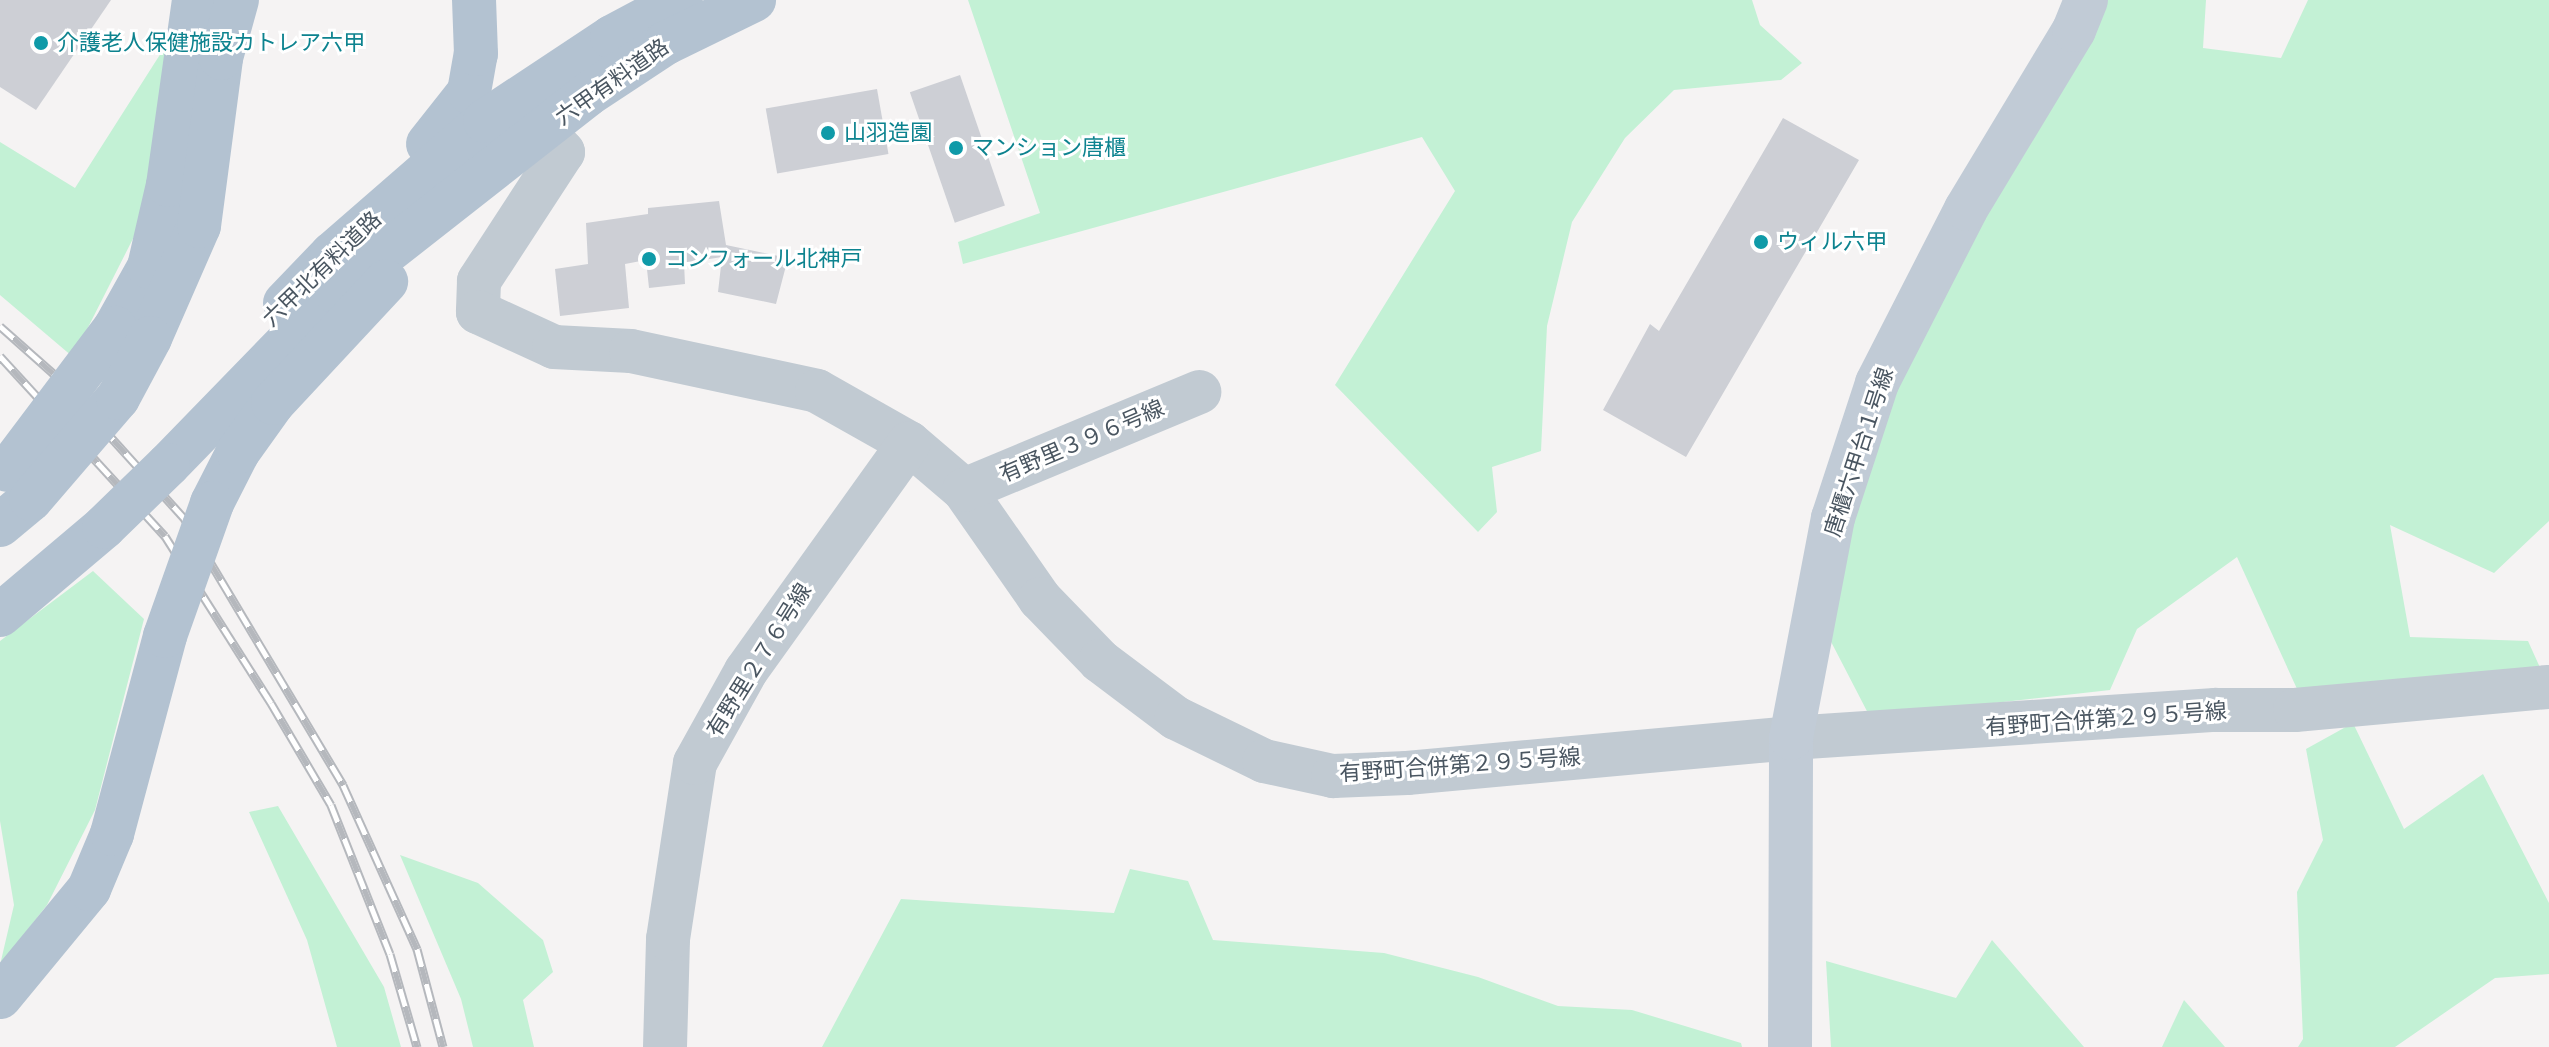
<!DOCTYPE html>
<meta charset="utf-8">
<style>
body{margin:0}
#map{position:relative;width:2549px;height:1047px;overflow:hidden;background:#f5f3f3;font-family:"PT Sans Narrow","Noto Sans JP",sans-serif}
div>[style]{position:absolute}
.green>*{inset:0;background:#c3f1d5}
.building>*{inset:0;background:#cdcfd5;transform-origin:0 0}
.street>*{height:44px;margin:-22px;padding:0 22px;transform-origin:22px;border-radius:22px;background:#c1cad2}
.secondary>*{height:44px;margin:-22px;padding:0 22px;transform-origin:22px;border-radius:22px;background:#c1cbd6}
.primary>*{height:44px;margin:-22px;padding:0 22px;transform-origin:22px;border-radius:22px;background:#b3c2d1}
.rail>*{height:9px;margin-top:-4.5px;transform-origin:0;background:repeating-linear-gradient(90deg,#fff 0 18px,#b5b8bd 0 36px);box-sizing:border-box;border-block:2px solid #b5b8bd}
.primary-bridge>*{height:44px;margin:-22px;padding:0 22px;transform-origin:22px;border-radius:22px;background:#b3c2d1}
.dots>*{width:22px;height:22px;translate:-50% -50%;box-sizing:border-box;border:4px solid #fff;border-radius:50%}
span{translate:-50% -50%;white-space:nowrap;text-align:center;line-height:1.15;-webkit-text-stroke:6px #fff;paint-order:stroke}
.culture-label{font-size:22px;color:#0d838f}
.left{translate:0 -50%;text-align:left}
.street-label{font-size:22px;color:#4a5661}
</style>
<div id="map">
<div class="green">
<div style="clip-path:polygon(968px 0,1752px 0,1760px 25px,1802px 63px,1781px 80px,1674px 90px,1625px 138px,1572px 222px,1547px 326px,1541px 451px,1492px 467px,1497px 512px,1478px 532px,1335px 385px,1455px 191px,1422px 137px,963px 264px,958px 242px,1040px 213px)"></div>
<div style="clip-path:polygon(2102px 0,2206px 0,2203px 48px,2281px 58px,2308px 0,2549px 0,2549px 521px,2494px 573px,2390px 525px,2410px 637px,2528px 641px,2542px 672px,2303px 702px,2237px 557px,2137px 629px,2110px 690px,1870px 717px,1826px 632px,1862px 481px,1923px 317px)"></div>
<div style="clip-path:polygon(168px 42px,147px 211px,73px 357px,0 295px,0 142px,75px 188px)"></div>
<div style="clip-path:polygon(93px 571px,144px 619px,95px 810px,47px 905px,0 965px,14px 905px,0 821px,0 641px)"></div>
<div style="clip-path:polygon(2353px 723px,2404px 829px,2483px 774px,2549px 903px,2549px 974px,2495px 978px,2395px 1047px,2298px 1047px,2303px 1039px,2297px 892px,2323px 840px,2306px 749px)"></div>
<div style="clip-path:polygon(278px 806px,384px 987px,401px 1047px,337px 1047px,307px 940px,249px 812px)"></div>
<div style="clip-path:polygon(400px 855px,478px 883px,543px 940px,553px 972px,523px 1000px,534px 1047px,473px 1047px,461px 999px)"></div>
<div style="clip-path:polygon(1130px 869px,1188px 881px,1213px 940px,1384px 953px,1478px 977px,1558px 1006px,1632px 1010px,1741px 1043px,1742px 1047px,822px 1047px,901px 899px,1114px 913px)"></div>
<div style="clip-path:polygon(1992px 940px,2084px 1047px,1831px 1047px,1826px 961px,1956px 998px)"></div>
<div style="clip-path:polygon(2184px 1000px,2225px 1047px,2162px 1047px)"></div>
</div>
<div class="building">
<div style="clip-path:polygon(0 0,111px 0,36px 110px,0 87px)"></div>
<div style="left:960px;top:75px;width:138px;height:53px;rotate:71deg"></div>
<div style="left:877px;top:89px;width:66px;height:113px;rotate:80deg"></div>
<div style="clip-path:polygon(1783px 118px,1859px 160px,1686px 457px,1603px 410px,1650px 324px,1659px 331px)"></div>
<div style="clip-path:polygon(719px 201px,726px 245px,788px 258px,776px 304px,718px 292px,722px 257px,684px 263px,685px 284px,649px 288px,646px 260px,625px 264px,629px 308px,560px 316px,555px 269px,588px 264px,586px 223px,648px 214px,648px 208px)"></div>
</div>
<div class="street">
<div style="left:543px;top:130px;width:30px;rotate:48deg"></div>
<div style="left:563px;top:152px;width:154px;rotate:123.1deg"></div>
<div style="left:479px;top:281px;width:31px;rotate:92deg"></div>
<div style="left:478px;top:312px;width:84px;rotate:24.7deg"></div>
<div style="left:554px;top:347px;width:77px;rotate:3deg"></div>
<div style="left:631px;top:351px;width:190px;rotate:12.1deg"></div>
<div style="left:817px;top:391px;width:106px;rotate:29.5deg"></div>
<div style="left:909px;top:443px;width:72px;rotate:40.5deg"></div>
<div style="left:964px;top:490px;width:133px;rotate:55.1deg"></div>
<div style="left:1040px;top:599px;width:86px;rotate:45.9deg"></div>
<div style="left:1100px;top:661px;width:95px;rotate:36.9deg"></div>
<div style="left:1176px;top:718px;width:98px;rotate:26deg"></div>
<div style="left:1264px;top:761px;width:71px;rotate:12.3deg"></div>
<div style="left:1333px;top:776px;width:74px;rotate:-2.3deg"></div>
<div style="left:1407px;top:773px;width:386px;rotate:-5.2deg"></div>
<div style="left:1791px;top:738px;width:425px;rotate:-3.8deg"></div>
<div style="left:2215px;top:710px;width:80px"></div>
<div style="left:2295px;top:710px;width:255px;rotate:-5.2deg"></div>
<div style="left:964px;top:490px;width:255px;rotate:-22.6deg"></div>
<div style="left:665px;top:1047px;width:108px;rotate:-88.4deg"></div>
<div style="left:668px;top:939px;width:178px;rotate:-81.3deg"></div>
<div style="left:695px;top:763px;width:105px;rotate:-61deg"></div>
<div style="left:746px;top:671px;width:280px;rotate:-54.4deg"></div>
</div>
<div class="secondary">
<div style="left:1790px;top:1047px;width:309px;rotate:-89.8deg"></div>
<div style="left:1791px;top:738px;width:224px;rotate:-79.2deg"></div>
<div style="left:1833px;top:518px;width:142px;rotate:-71.9deg"></div>
<div style="left:1877px;top:383px;width:195px;rotate:-62.9deg"></div>
<div style="left:1966px;top:209px;width:209px;rotate:-58.9deg"></div>
<div style="left:2074px;top:30px;width:32px;rotate:-68deg"></div>
</div>
<div class="primary">
<div style="left:428px;top:144px;width:66px;rotate:-51.7deg"></div>
<div style="left:469px;top:92px;width:39px;rotate:-80deg"></div>
<div style="left:476px;top:54px;width:54px;rotate:-92.1deg"></div>
<div style="left:285px;top:303px;width:68px;rotate:-46.2deg"></div>
<div style="left:332px;top:254px;width:203px;rotate:-41deg"></div>
<div style="left:485px;top:121px;width:152px;rotate:-33.5deg"></div>
<div style="left:612px;top:37px;width:78px;rotate:-28.2deg"></div>
<div style="left:115px;top:328px;width:70px;rotate:-60.9deg"></div>
<div style="left:149px;top:267px;width:84px;rotate:-77deg"></div>
<div style="left:168px;top:185px;width:187px;rotate:-82deg"></div>
<div style="left:150px;top:338px;width:122px;rotate:-66.4deg"></div>
<div style="left:199px;top:226px;width:169px;rotate:-82.5deg"></div>
<div style="left:221px;top:58px;width:60px;rotate:-74.6deg"></div>
<div style="left:168px;top:465px;width:241px;rotate:-45.8deg"></div>
<div style="left:336px;top:292px;width:319px;rotate:-38.1deg"></div>
<div style="left:587px;top:95px;width:95px;rotate:-33.4deg"></div>
<div style="left:666px;top:43px;width:98px;rotate:-26deg"></div>
<div style="left:212px;top:503px;width:57px;rotate:-63deg"></div>
<div style="left:238px;top:452px;width:60px;rotate:-54.5deg"></div>
<div style="left:273px;top:403px;width:166px;rotate:-47deg"></div>
<div style="left:0;top:525px;width:40px;rotate:-40deg"></div>
<div style="left:0;top:615px;width:136px;rotate:-40.2deg"></div>
<div style="left:0;top:997px;width:140px;rotate:-50.5deg"></div>
<div style="left:89px;top:889px;width:60px;rotate:-67.3deg"></div>
<div style="left:112px;top:834px;width:205px;rotate:-75deg"></div>
</div>
<div class="rail">
<div style="left:0;top:326px;width:71px;rotate:41.6deg"></div>
<div style="left:53px;top:373px;width:195px;rotate:47.9deg"></div>
<div style="left:184px;top:518px;width:311px;rotate:59.2deg"></div>
<div style="left:343px;top:785px;width:180px;rotate:65.7deg"></div>
<div style="left:417px;top:949px;width:101px;rotate:75.1deg"></div>
<div style="left:0;top:356px;width:244px;rotate:47.5deg"></div>
<div style="left:165px;top:536px;width:198px;rotate:57.6deg"></div>
<div style="left:271px;top:703px;width:118px;rotate:59.5deg"></div>
<div style="left:331px;top:805px;width:160px;rotate:68.4deg"></div>
<div style="left:390px;top:954px;width:97px;rotate:73.8deg"></div>
</div>
<div class="primary-bridge">
<div style="left:8px;top:470px;width:178px;rotate:-53deg"></div>
<div style="left:31px;top:499px;width:133px;rotate:-49.3deg"></div>
<div style="left:118px;top:398px;width:68px;rotate:-61.9deg"></div>
<div style="left:104px;top:527px;width:89px;rotate:-44.1deg"></div>
<div style="left:165px;top:636px;width:141px;rotate:-70.5deg"></div>
</div>
<div class="dots">
<div style="left:41px;top:43px;background:#0f9aa8"></div>
<div style="left:828px;top:133px;background:#0f9aa8"></div>
<div style="left:956px;top:148px;background:#0f9aa8"></div>
<div style="left:1761px;top:242px;background:#0f9aa8"></div>
<div style="left:649px;top:259px;background:#0f9aa8"></div>
</div>
<div class="culture-label">
<span class="left" style="left:57px;top:43px">介護老人保健施設カトレア六甲</span>
<span class="left" style="left:844px;top:133px">山羽造園</span>
<span class="left" style="left:972px;top:148px">マンション唐櫃</span>
<span class="left" style="left:1777px;top:242px">ウィル六甲</span>
<span class="left" style="left:665px;top:259px">コンフォール北神戸</span>
</div>
<div class="street-label">
<span style="left:612px;top:82px;rotate:-35deg">六甲有料道路</span>
<span style="left:322px;top:269px;rotate:-44deg">六甲北有料道路</span>
<span style="left:1082px;top:441px;rotate:-23deg">有野里３９６号線</span>
<span style="left:1859px;top:452px;rotate:-72deg">唐櫃六甲台１号線</span>
<span style="left:759px;top:660px;rotate:-58deg">有野里２７６号線</span>
<span style="left:2106px;top:719px;rotate:-4deg">有野町合併第２９５号線</span>
<span style="left:1460px;top:765px;rotate:-4deg">有野町合併第２９５号線</span>
</div>
</div>
